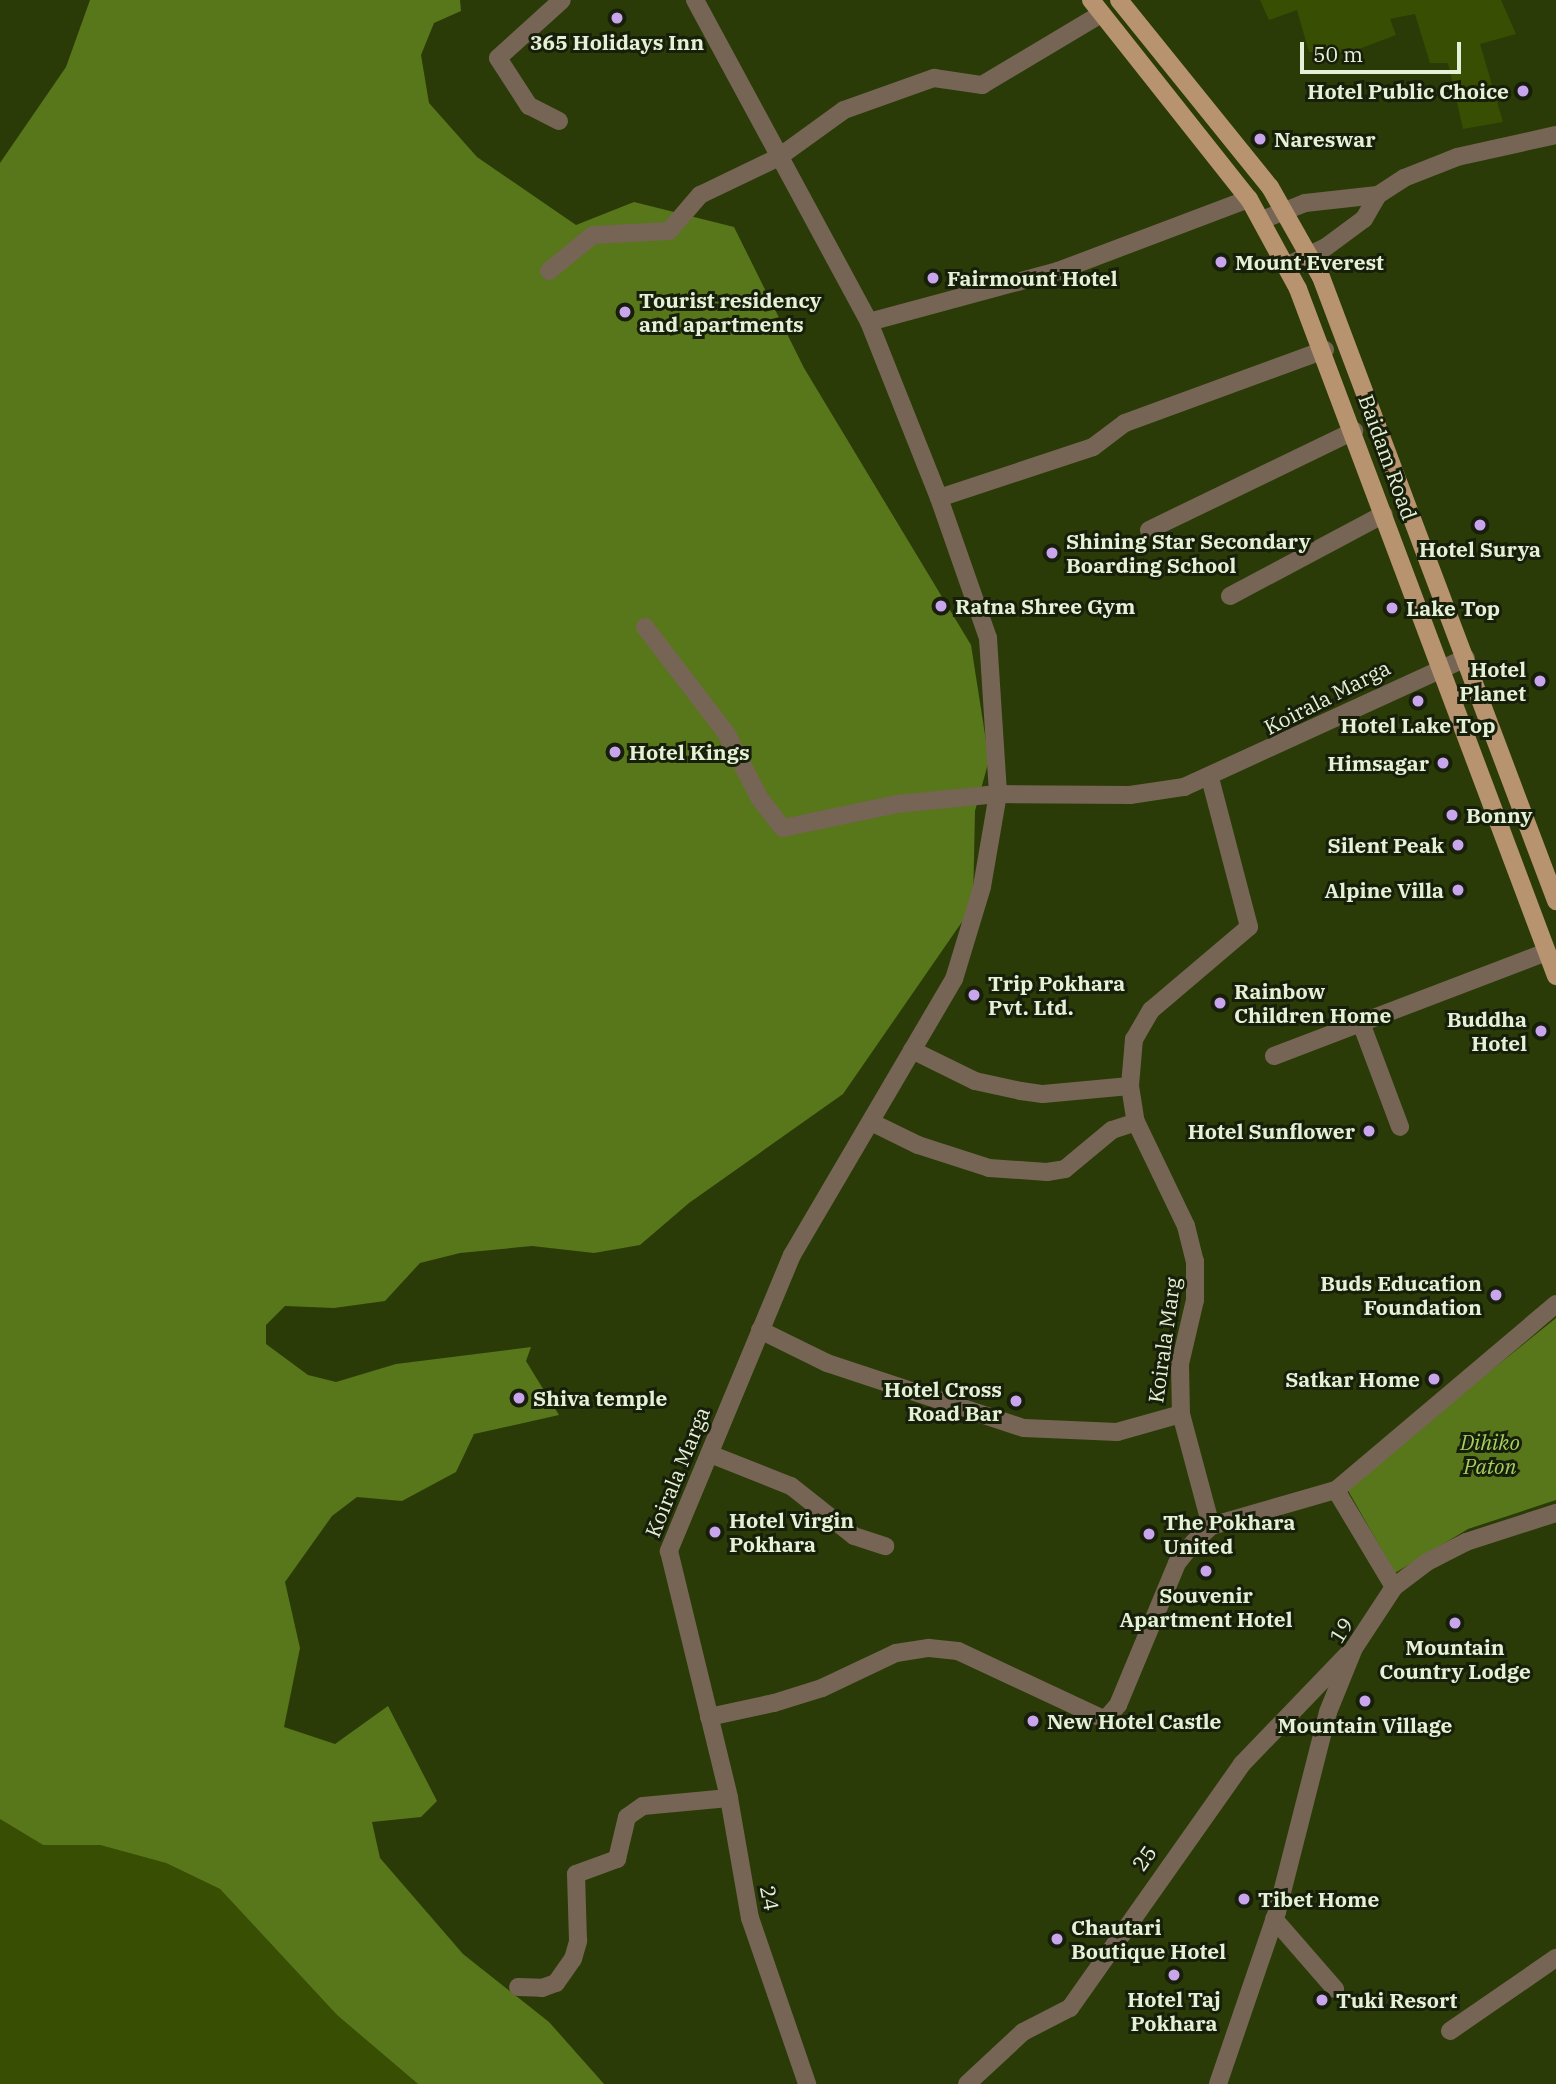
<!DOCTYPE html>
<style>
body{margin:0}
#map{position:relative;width:1556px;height:2084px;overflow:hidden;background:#2a3b07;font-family:"IBM Plex Serif",serif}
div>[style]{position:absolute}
.green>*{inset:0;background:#384e02}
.forest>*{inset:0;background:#58761a}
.minor>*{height:18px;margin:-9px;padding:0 9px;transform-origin:9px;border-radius:9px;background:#766554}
.primary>*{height:18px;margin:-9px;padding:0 9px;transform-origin:9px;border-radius:9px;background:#b79370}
.dots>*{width:19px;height:19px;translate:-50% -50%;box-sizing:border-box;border:4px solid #171f0a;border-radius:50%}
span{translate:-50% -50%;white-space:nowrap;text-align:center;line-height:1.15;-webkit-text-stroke:6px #171f0a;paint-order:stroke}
.poi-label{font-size:21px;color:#e5f1d6;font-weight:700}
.right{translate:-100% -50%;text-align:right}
.left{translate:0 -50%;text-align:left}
.street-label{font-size:21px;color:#e5f1d6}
.park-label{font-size:21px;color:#a7d15e;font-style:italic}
.scale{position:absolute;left:1300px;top:42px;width:161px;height:32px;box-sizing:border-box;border:4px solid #e5f1d6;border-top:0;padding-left:9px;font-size:21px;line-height:24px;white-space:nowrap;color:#e5f1d6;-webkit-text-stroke:5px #171f0a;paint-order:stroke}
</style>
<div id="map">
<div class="green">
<div style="clip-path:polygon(1260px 0,1501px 0,1516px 34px,1480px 44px,1503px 122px,1463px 129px,1448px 63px,1430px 63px,1415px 14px,1390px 19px,1396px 35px,1351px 52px,1309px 52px,1297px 10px,1269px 20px)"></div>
<div style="clip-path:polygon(0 1819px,43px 1845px,100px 1845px,166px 1863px,220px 1889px,337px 2015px,418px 2084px,0 2084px)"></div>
</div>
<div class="forest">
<div style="clip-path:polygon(90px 0,460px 0,461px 11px,434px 23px,421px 55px,429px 103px,477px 157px,576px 225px,634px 202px,734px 227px,804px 368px,971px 645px,989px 760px,975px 811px,973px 906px,843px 1094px,689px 1203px,640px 1245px,594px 1253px,532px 1246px,460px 1253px,420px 1263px,385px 1301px,334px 1308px,285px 1306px,266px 1325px,266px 1344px,308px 1375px,336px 1382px,396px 1364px,531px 1347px,526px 1361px,559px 1415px,474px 1434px,456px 1472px,402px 1501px,357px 1497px,332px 1516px,285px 1582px,300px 1648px,284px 1727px,335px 1744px,388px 1706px,437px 1801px,421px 1817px,372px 1822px,380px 1858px,463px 1954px,549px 2022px,604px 2084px,418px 2084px,337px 2015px,220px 1889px,166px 1863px,100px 1845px,43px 1845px,0 1819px,0 163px,66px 67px)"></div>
<div style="clip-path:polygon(1556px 1318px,1556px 1500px,1468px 1529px,1395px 1573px,1346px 1487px)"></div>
</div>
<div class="minor">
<div style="left:695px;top:0;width:366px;rotate:61.6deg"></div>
<div style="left:869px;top:322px;width:189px;rotate:68.3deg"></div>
<div style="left:939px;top:498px;width:148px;rotate:70.7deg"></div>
<div style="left:988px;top:638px;width:156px;rotate:86.3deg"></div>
<div style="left:998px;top:794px;width:94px;rotate:99.8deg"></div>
<div style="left:982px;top:887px;width:96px;rotate:106.9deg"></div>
<div style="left:954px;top:979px;width:320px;rotate:120.4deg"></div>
<div style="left:792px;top:1255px;width:321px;rotate:112.6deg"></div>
<div style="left:669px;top:1551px;width:254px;rotate:76.3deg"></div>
<div style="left:729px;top:1798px;width:122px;rotate:80.1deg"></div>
<div style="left:750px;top:1918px;width:176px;rotate:71deg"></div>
<div style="left:559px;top:121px;width:34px;rotate:-153deg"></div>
<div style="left:529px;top:106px;width:57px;rotate:-122.9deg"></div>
<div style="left:498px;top:58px;width:86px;rotate:-42.2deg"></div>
<div style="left:1262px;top:220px;width:46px;rotate:-21.6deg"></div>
<div style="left:1305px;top:203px;width:73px;rotate:-6.3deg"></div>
<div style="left:1378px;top:195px;width:31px;rotate:-33deg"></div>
<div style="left:1404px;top:178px;width:57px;rotate:-21.6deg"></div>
<div style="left:1457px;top:157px;width:101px;rotate:-12.5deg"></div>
<div style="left:1286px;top:266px;width:44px;rotate:-25.4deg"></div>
<div style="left:1326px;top:247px;width:47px;rotate:-36.4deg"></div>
<div style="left:1364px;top:219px;width:28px;rotate:-60deg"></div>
<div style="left:549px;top:271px;width:57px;rotate:-39.3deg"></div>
<div style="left:593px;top:235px;width:76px;rotate:-3deg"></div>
<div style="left:669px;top:231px;width:48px;rotate:-49.3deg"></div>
<div style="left:700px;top:195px;width:88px;rotate:-25.7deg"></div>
<div style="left:779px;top:157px;width:80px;rotate:-35.9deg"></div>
<div style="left:844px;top:110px;width:96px;rotate:-19.6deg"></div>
<div style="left:934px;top:78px;width:49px;rotate:8.3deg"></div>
<div style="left:982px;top:85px;width:139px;rotate:-30.8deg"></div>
<div style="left:869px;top:322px;width:196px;rotate:-15.1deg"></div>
<div style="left:1058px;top:271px;width:204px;rotate:-20.7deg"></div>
<div style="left:939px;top:498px;width:162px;rotate:-18.3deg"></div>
<div style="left:1093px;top:447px;width:40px;rotate:-37deg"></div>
<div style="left:1125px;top:423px;width:213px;rotate:-20.1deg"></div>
<div style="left:1149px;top:530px;width:228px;rotate:-25.8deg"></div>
<div style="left:1230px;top:596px;width:174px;rotate:-28deg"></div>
<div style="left:645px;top:627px;width:133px;rotate:52.6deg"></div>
<div style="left:726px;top:733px;width:74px;rotate:62.7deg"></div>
<div style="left:760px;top:799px;width:37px;rotate:52deg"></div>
<div style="left:783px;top:828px;width:116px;rotate:-11.9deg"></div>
<div style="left:897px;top:804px;width:101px;rotate:-5.7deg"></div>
<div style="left:998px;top:794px;width:132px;rotate:0.4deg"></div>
<div style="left:1130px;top:795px;width:55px;rotate:-8.4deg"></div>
<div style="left:1184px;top:787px;width:310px;rotate:-24.6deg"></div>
<div style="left:1210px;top:778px;width:154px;rotate:75.3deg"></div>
<div style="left:1249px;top:927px;width:128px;rotate:139.7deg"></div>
<div style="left:1151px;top:1010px;width:34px;rotate:120deg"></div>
<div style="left:1134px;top:1039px;width:47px;rotate:94.9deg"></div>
<div style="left:1130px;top:1086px;width:36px;rotate:81deg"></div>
<div style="left:1136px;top:1122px;width:115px;rotate:64.3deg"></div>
<div style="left:1186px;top:1226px;width:36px;rotate:76deg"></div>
<div style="left:1195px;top:1261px;width:39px;rotate:90deg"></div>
<div style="left:1195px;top:1300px;width:66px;rotate:103.2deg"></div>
<div style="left:1180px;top:1364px;width:50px;rotate:88.9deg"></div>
<div style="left:1181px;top:1414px;width:116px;rotate:75deg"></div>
<div style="left:1361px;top:1023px;width:111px;rotate:69.4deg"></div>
<div style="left:912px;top:1050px;width:70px;rotate:26.2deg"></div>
<div style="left:975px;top:1081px;width:47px;rotate:12.3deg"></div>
<div style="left:1021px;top:1091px;width:22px;rotate:8deg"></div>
<div style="left:1043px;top:1094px;width:87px;rotate:-5.3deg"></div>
<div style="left:1274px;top:1056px;width:292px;rotate:-20.9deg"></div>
<div style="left:871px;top:1122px;width:52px;rotate:26.1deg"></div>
<div style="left:918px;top:1145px;width:75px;rotate:17.9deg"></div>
<div style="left:989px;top:1168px;width:58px;rotate:3.9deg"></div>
<div style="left:1047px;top:1172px;width:18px;rotate:-9deg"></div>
<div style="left:1065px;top:1169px;width:61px;rotate:-39.7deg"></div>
<div style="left:1112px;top:1130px;width:25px;rotate:-18deg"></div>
<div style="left:760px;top:1330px;width:75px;rotate:26.2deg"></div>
<div style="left:827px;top:1363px;width:207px;rotate:18.3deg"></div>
<div style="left:1024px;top:1428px;width:93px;rotate:2.5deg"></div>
<div style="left:1117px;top:1432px;width:66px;rotate:-15.7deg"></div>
<div style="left:710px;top:1454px;width:87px;rotate:21.6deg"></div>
<div style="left:791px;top:1486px;width:80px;rotate:38.4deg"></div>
<div style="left:854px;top:1536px;width:33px;rotate:18deg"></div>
<div style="left:1394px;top:1587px;width:41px;rotate:-37.1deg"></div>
<div style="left:1427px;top:1562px;width:44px;rotate:-27.1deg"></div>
<div style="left:1466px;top:1542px;width:95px;rotate:-17.9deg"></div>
<div style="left:709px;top:1717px;width:66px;rotate:-12.2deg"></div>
<div style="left:774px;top:1703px;width:50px;rotate:-17.4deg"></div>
<div style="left:822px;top:1688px;width:82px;rotate:-25.3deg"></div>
<div style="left:896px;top:1653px;width:33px;rotate:-9deg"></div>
<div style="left:929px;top:1648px;width:29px;rotate:6deg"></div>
<div style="left:958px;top:1651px;width:162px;rotate:25.1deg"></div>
<div style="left:1105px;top:1720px;width:20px;rotate:-49deg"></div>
<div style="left:1118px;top:1705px;width:154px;rotate:-67.4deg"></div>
<div style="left:1177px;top:1563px;width:27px;rotate:-51deg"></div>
<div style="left:1194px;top:1542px;width:23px;rotate:-43deg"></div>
<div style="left:1211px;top:1526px;width:130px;rotate:-16.1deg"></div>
<div style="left:1274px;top:1919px;width:93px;rotate:48.9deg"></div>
<div style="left:518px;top:1987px;width:24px;rotate:2deg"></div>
<div style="left:542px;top:1988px;width:15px;rotate:-20deg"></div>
<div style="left:556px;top:1983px;width:29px;rotate:-55deg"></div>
<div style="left:573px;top:1959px;width:19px;rotate:-74deg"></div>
<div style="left:578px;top:1941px;width:67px;rotate:-91.7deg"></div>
<div style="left:576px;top:1874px;width:44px;rotate:-20.1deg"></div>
<div style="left:617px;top:1859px;width:43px;rotate:-76.6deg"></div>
<div style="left:627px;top:1817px;width:19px;rotate:-35deg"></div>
<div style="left:643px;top:1806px;width:86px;rotate:-5.3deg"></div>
<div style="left:1450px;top:2031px;width:129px;rotate:-34.6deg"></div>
<div style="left:967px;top:2084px;width:76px;rotate:-42.9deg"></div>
<div style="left:1023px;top:2032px;width:53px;rotate:-27.1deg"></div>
<div style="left:1070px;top:2008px;width:299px;rotate:-54.8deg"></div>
<div style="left:1242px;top:1764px;width:153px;rotate:-46.1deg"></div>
<div style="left:1218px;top:2084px;width:182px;rotate:-71.1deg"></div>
<div style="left:1277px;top:1912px;width:206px;rotate:-75.7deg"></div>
<div style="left:1328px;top:1712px;width:69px;rotate:-67.9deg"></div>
<div style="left:1354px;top:1648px;width:73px;rotate:-56.7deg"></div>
<div style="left:1394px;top:1587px;width:113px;rotate:-120.9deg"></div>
<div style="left:1336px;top:1490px;width:288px;rotate:-40.2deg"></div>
</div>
<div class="primary">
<div style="left:1091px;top:0;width:254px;rotate:51.6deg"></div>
<div style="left:1249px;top:199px;width:102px;rotate:61.4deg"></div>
<div style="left:1298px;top:289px;width:734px;rotate:69.42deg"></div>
<div style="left:1119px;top:0;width:240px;rotate:51.1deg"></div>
<div style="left:1270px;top:187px;width:103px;rotate:60.5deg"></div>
<div style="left:1321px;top:277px;width:667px;rotate:69.36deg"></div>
</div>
<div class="dots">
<div style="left:617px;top:18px;background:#c9a5ee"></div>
<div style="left:1523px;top:91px;background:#c9a5ee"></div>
<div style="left:1260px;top:139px;background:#c9a5ee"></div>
<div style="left:1221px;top:262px;background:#c9a5ee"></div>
<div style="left:933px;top:278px;background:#c9a5ee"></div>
<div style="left:625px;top:312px;background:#c9a5ee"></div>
<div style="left:1480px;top:525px;background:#c9a5ee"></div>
<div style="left:1052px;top:553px;background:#c9a5ee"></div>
<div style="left:941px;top:606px;background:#c9a5ee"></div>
<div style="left:1392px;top:608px;background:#c9a5ee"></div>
<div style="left:1540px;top:681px;background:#c9a5ee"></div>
<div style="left:1418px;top:701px;background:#c9a5ee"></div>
<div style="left:615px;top:752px;background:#c9a5ee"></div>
<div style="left:1443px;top:763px;background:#c9a5ee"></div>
<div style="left:1452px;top:815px;background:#c9a5ee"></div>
<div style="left:1458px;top:845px;background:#c9a5ee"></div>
<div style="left:1458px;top:890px;background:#c9a5ee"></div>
<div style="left:974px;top:995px;background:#c9a5ee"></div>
<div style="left:1220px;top:1003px;background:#c9a5ee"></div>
<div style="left:1541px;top:1031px;background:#c9a5ee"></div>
<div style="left:1369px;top:1131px;background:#c9a5ee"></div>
<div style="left:1496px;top:1295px;background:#c9a5ee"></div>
<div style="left:1434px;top:1379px;background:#c9a5ee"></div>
<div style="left:519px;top:1398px;background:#c9a5ee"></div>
<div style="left:1016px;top:1401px;background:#c9a5ee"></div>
<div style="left:715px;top:1532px;background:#c9a5ee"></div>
<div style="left:1149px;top:1534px;background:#c9a5ee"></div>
<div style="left:1206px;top:1571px;background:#c9a5ee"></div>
<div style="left:1455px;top:1623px;background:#c9a5ee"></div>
<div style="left:1365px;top:1701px;background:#c9a5ee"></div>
<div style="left:1033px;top:1721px;background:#c9a5ee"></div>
<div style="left:1244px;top:1899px;background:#c9a5ee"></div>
<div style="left:1057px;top:1939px;background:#c9a5ee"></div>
<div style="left:1174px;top:1975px;background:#c9a5ee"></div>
<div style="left:1322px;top:2000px;background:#c9a5ee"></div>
</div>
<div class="poi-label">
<span style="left:617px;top:42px">365 Holidays Inn</span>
<span class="right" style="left:1509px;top:91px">Hotel Public Choice</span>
<span class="left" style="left:1274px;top:139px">Nareswar</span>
<span class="left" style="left:1235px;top:262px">Mount Everest</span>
<span class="left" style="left:947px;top:278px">Fairmount Hotel</span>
<span class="left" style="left:639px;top:312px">Tourist residency<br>and apartments</span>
<span class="left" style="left:1066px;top:553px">Shining Star Secondary<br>Boarding School</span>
<span style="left:1480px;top:549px">Hotel Surya</span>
<span class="left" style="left:955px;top:606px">Ratna Shree Gym</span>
<span class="left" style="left:1406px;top:608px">Lake Top</span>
<span class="right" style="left:1526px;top:681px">Hotel<br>Planet</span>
<span style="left:1418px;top:725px">Hotel Lake Top</span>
<span class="left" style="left:629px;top:752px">Hotel Kings</span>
<span class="right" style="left:1429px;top:763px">Himsagar</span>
<span class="left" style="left:1466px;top:815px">Bonny</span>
<span class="right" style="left:1444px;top:845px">Silent Peak</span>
<span class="right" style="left:1444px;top:890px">Alpine Villa</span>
<span class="left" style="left:988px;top:995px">Trip Pokhara<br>Pvt. Ltd.</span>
<span class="left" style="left:1234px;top:1003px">Rainbow<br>Children Home</span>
<span class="right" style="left:1527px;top:1031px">Buddha<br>Hotel</span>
<span class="right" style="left:1355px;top:1131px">Hotel Sunflower</span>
<span class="right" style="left:1482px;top:1295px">Buds Education<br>Foundation</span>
<span class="right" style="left:1420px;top:1379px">Satkar Home</span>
<span class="right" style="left:1002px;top:1401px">Hotel Cross<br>Road Bar</span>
<span class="left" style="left:533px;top:1398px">Shiva temple</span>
<span class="left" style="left:729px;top:1532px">Hotel Virgin<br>Pokhara</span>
<span class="left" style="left:1163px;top:1534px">The Pokhara<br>United</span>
<span style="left:1206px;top:1607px">Souvenir<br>Apartment Hotel</span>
<span style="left:1455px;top:1659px">Mountain<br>Country Lodge</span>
<span class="left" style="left:1047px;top:1721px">New Hotel Castle</span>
<span style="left:1365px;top:1725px">Mountain Village</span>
<span class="left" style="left:1258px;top:1899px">Tibet Home</span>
<span class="left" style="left:1071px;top:1939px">Chautari<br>Boutique Hotel</span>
<span style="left:1174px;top:2011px">Hotel Taj<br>Pokhara</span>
<span class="left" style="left:1336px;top:2000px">Tuki Resort</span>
</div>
<div class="street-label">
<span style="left:1388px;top:457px;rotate:70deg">Baidam Road</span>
<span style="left:1327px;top:697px;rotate:-27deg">Koirala Marga</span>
<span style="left:1164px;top:1340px;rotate:-82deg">Koirala Marg</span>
<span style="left:677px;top:1472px;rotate:-68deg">Koirala Marga</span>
<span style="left:1341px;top:1630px;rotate:-58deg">19</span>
<span style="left:1144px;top:1858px;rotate:-55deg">25</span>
<span style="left:770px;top:1898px;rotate:79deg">24</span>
</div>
<div class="park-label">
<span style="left:1490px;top:1454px">Dihiko<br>Paton</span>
</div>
<div class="scale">50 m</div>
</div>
